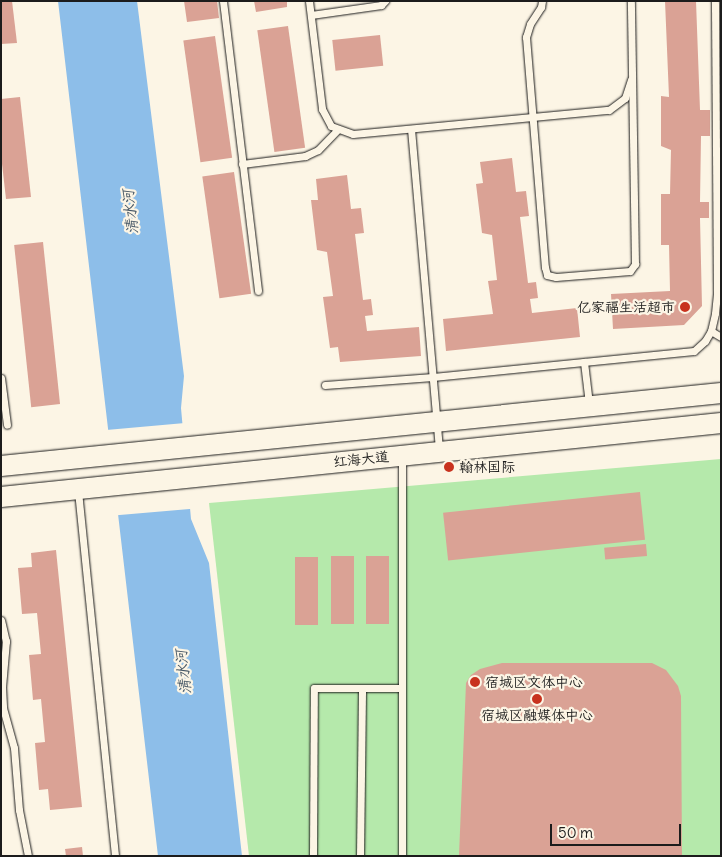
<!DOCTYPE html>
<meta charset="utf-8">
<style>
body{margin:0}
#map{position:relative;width:722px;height:857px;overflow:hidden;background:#fcf5e5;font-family:Delius,"LXGW WenKai TC",sans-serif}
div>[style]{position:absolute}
.green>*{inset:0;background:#b5e9ab}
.water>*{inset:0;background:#8dbee9}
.pier>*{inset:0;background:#fcf5e5;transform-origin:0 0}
.building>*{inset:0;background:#daa295;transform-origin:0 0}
.roads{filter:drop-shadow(0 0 1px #1c1c1c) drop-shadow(0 0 1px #1c1c1c)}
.lane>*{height:7px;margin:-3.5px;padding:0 3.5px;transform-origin:3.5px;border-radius:3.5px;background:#fcf5e5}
.secondary>*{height:20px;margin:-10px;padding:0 10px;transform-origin:10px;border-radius:10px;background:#fcf5e5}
.dots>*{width:14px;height:14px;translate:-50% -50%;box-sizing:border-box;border:2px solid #fcf5e5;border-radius:50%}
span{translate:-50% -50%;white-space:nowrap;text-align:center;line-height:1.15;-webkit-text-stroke:4.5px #fcf5e5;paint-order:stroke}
.poi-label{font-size:14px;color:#1c1c1c}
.right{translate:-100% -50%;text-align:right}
.left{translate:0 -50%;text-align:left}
.street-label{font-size:14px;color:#1c1c1c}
.water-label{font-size:15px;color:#445564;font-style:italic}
.frame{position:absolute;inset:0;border:2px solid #1c1c1c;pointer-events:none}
.scale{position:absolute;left:550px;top:824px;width:131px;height:22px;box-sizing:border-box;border:2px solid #1c1c1c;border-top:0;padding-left:6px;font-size:15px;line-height:18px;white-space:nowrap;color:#1c1c1c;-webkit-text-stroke:4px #fcf5e5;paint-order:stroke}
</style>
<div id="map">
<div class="green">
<div style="clip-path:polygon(721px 459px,721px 856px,249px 856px,209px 503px)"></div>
</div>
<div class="water">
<div style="clip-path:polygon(58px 1px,137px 1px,184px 376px,181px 408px,191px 519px,209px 563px,242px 856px,158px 856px)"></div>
</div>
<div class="pier">
<div style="left:185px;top:423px;width:86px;height:79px;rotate:85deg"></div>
</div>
<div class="building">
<div style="clip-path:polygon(1px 1px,12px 1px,17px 43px,1px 44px)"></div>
<div style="clip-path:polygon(184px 1px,217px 1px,219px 18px,187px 22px)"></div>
<div style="clip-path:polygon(254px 1px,287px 1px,287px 7px,256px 12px)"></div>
<div style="clip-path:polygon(665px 1px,696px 1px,700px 110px,710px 110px,710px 136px,701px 136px,700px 202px,709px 202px,709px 218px,700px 218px,702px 306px,684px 325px,613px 329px,611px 294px,670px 291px,669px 245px,661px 245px,661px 194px,670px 194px,671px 150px,661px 146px,661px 96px,669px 97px)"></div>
<div style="left:288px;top:26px;width:123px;height:31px;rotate:82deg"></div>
<div style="left:380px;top:35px;width:31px;height:48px;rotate:84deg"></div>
<div style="left:215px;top:36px;width:123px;height:32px;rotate:82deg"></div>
<div style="clip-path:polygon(20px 97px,31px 197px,6px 199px,1px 155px,1px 99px)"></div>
<div style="clip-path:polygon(512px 158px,516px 192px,526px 191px,529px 216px,520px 217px,528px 283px,536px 282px,538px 298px,530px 299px,532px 313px,577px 308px,580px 337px,446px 351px,443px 319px,493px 314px,488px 281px,497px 280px,492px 235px,482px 233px,476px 184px,483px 183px,480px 162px)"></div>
<div style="left:234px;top:172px;width:123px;height:32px;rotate:82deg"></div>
<div style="clip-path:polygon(347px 175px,351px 209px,361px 208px,364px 233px,355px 234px,363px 300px,371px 299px,373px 315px,365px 316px,367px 331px,419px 327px,421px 356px,340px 362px,338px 347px,330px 348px,323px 297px,333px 296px,327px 252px,317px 250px,311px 200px,318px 200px,316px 179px)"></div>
<div style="left:43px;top:242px;width:163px;height:29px;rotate:84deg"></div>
<div style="left:640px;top:492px;width:48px;height:198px;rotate:84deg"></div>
<div style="left:646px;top:544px;width:12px;height:42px;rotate:85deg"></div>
<div style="clip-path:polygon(56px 550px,82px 807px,50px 810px,48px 789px,39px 790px,35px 743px,45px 742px,41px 699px,33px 700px,29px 655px,41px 654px,37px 613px,22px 614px,18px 568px,32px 567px,31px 553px)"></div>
<div style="left:331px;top:556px;width:23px;height:68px"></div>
<div style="left:366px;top:556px;width:23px;height:68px"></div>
<div style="left:295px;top:557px;width:23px;height:68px"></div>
<div style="clip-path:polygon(502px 663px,652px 663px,666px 670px,678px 686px,681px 696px,682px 856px,459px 856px,466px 683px,471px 675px,480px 669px)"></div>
<div style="clip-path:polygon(82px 847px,83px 856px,66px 856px,65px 849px)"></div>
</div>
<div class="roads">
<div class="lane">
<div style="left:223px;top:1px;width:292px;rotate:83.1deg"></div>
<div style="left:309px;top:1px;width:109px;rotate:83.1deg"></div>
<div style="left:322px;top:109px;width:19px;rotate:62deg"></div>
<div style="left:331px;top:126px;width:23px;rotate:20deg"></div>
<div style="left:353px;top:134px;width:257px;rotate:-5.4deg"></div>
<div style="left:609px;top:110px;width:20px;rotate:-37deg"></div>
<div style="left:625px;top:98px;width:20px;rotate:-72deg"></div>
<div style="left:542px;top:1px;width:6px;rotate:99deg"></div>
<div style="left:541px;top:7px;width:20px;rotate:123deg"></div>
<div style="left:530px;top:24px;width:14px;rotate:107deg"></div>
<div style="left:526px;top:37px;width:231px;rotate:85.3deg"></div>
<div style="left:545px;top:267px;width:8px;rotate:76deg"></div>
<div style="left:547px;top:275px;width:9px;rotate:13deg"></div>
<div style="left:556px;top:277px;width:74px;rotate:-4.6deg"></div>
<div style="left:630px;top:271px;width:9px;rotate:-54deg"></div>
<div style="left:635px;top:264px;width:263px;rotate:-90.9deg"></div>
<div style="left:311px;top:15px;width:71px;rotate:-8.1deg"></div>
<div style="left:381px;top:5px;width:6px;rotate:-45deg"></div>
<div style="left:411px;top:129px;width:322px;rotate:85deg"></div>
<div style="left:242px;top:164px;width:64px;rotate:-7.2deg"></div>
<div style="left:305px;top:156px;width:14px;rotate:-25deg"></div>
<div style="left:318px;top:150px;width:29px;rotate:-46deg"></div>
<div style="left:711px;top:331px;width:12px;rotate:31deg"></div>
<div style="left:584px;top:362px;width:42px;rotate:83.2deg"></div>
<div style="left:1px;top:378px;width:47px;rotate:82.7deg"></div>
<div style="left:325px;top:385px;width:108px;rotate:-4.2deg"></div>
<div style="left:433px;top:377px;width:262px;rotate:-5.7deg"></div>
<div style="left:694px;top:351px;width:15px;rotate:-42deg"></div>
<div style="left:705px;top:341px;width:12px;rotate:-59deg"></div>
<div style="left:711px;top:331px;width:18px;rotate:-77deg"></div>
<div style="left:715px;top:313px;width:20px;rotate:-84deg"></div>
<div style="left:717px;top:293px;width:292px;rotate:-90.4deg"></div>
<div style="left:78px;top:491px;width:367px;rotate:84.2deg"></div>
<div style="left:1px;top:620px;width:22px;rotate:77deg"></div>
<div style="left:6px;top:641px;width:46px;rotate:95deg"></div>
<div style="left:2px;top:687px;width:21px;rotate:87deg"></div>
<div style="left:3px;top:708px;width:41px;rotate:74.6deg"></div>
<div style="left:14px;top:748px;width:62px;rotate:85.4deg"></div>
<div style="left:19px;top:810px;width:47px;rotate:78.9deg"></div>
<div style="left:313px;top:856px;width:168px;rotate:-89.7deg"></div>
<div style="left:314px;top:688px;width:88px"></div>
<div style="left:360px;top:856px;width:168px;rotate:-89.3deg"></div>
<div style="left:402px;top:856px;width:398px;rotate:-90deg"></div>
</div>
<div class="secondary">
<div style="left:1px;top:466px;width:724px;rotate:-5.79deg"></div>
<div style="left:1px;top:497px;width:724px;rotate:-5.87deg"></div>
</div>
</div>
<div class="dots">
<div style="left:685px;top:307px;background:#c8321e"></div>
<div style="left:449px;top:467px;background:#c8321e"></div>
<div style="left:475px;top:682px;background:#c8321e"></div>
<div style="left:537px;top:699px;background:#c8321e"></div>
</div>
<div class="poi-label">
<span class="right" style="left:675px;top:307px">亿家福生活超市</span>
<span class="left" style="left:459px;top:467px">翰林国际</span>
<span class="left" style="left:485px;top:682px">宿城区文体中心</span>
<span style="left:537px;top:715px">宿城区融媒体中心</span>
</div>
<div class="street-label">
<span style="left:361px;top:459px;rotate:-6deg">红海大道</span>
</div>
<div class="water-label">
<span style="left:130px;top:212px;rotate:-97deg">清水河</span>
<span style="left:183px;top:672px;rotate:-97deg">清水河</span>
</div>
<div class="frame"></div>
<div class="scale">50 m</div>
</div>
